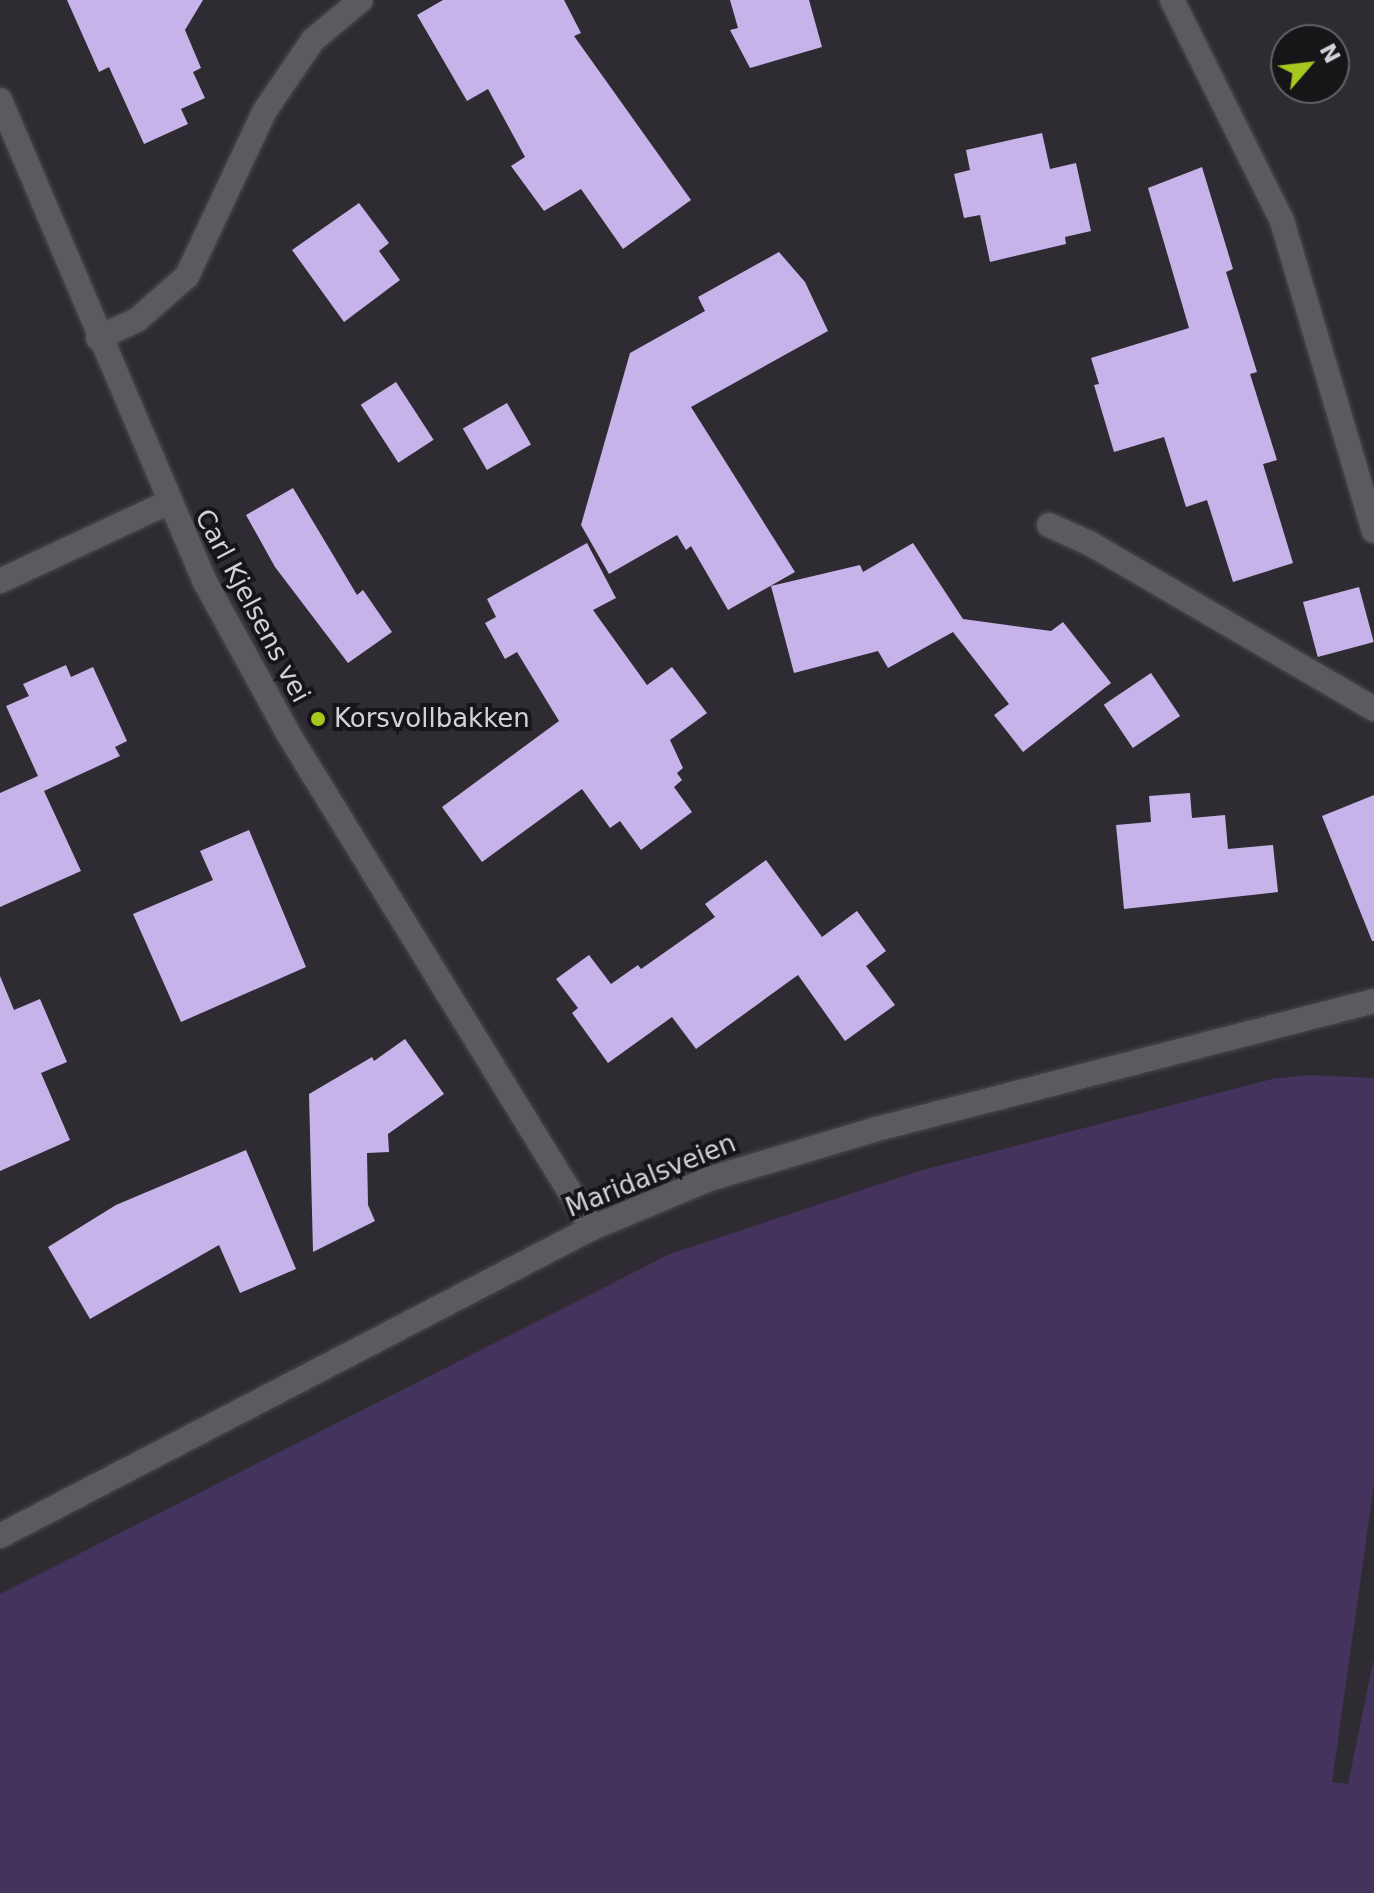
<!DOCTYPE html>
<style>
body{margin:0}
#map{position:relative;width:1374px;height:1893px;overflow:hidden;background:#2e2c32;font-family:"DejaVu Sans",sans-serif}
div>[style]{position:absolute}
.green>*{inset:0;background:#44345d}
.building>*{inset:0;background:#c6b3e9;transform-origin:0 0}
.roads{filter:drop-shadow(0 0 2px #4b4a4f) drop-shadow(0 0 2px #4b4a4f)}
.lane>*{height:24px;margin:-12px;padding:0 12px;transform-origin:12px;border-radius:12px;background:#5c5a60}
.street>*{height:24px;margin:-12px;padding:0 12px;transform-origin:12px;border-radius:12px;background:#5c5a60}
.secondary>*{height:24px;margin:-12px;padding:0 12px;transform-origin:12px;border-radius:12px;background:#5c5a60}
.dots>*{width:22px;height:22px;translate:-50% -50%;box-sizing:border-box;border:4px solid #161518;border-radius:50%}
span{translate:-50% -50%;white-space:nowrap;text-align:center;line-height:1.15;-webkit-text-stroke:8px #161518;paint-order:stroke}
.street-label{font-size:26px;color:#d3d2d6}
.poi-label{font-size:26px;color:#d3d2d6}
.left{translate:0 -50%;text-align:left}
.north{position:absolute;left:1270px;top:24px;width:80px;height:80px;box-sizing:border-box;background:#161518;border:2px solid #626164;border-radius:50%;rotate:62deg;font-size:22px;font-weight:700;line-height:32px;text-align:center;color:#d3d2d6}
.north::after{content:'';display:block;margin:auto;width:28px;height:36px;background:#a7c81f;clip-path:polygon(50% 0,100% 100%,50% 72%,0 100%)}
</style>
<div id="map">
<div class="green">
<div style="clip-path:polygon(1308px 1075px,1374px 1078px,1374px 1484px,1332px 1782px,1348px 1784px,1374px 1658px,1374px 1893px,0 1893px,0 1594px,670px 1254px,919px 1171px,1272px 1079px)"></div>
</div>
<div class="building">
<div style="clip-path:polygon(67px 0,203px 0,185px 30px,201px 68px,193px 72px,205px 98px,181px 109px,188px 124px,144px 144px,109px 67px,99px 72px)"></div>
<div style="clip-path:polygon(443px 0,564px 0,581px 33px,574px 36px,691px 200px,623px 249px,581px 189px,544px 211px,511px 166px,525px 157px,488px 89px,467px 101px,417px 15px)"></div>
<div style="clip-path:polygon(730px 0,809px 0,822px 47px,750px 68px,730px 30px,738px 28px)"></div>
<div style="clip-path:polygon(1042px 133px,1050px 169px,1076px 163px,1091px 231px,1065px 237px,1066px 244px,990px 262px,980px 215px,964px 218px,954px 174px,970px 170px,966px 150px)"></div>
<div style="clip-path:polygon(1202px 167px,1233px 269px,1226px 272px,1257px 372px,1250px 374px,1277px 460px,1263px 464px,1293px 563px,1233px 582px,1207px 500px,1186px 507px,1164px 437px,1114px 452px,1094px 385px,1099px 384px,1091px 358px,1189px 328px,1148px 188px)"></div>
<div style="clip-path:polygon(359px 203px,389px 243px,379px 251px,400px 280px,344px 322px,292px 250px)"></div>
<div style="clip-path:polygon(779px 252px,805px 282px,828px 331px,691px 407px,795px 572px,728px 610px,691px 546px,686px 550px,677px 535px,609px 574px,581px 525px,630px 353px,705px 311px,698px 297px)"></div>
<div style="left:396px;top:382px;width:69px;height:42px;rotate:57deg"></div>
<div style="left:507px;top:403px;width:48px;height:51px;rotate:60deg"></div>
<div style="clip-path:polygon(293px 488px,357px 595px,363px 590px,392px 632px,348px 663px,275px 567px,246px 515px)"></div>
<div style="clip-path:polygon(587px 543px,616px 598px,593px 610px,647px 685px,672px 667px,707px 713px,670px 740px,683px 768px,677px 773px,682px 780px,674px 787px,692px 812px,641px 850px,620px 821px,610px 828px,582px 789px,482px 862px,442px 807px,559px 721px,517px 652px,505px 659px,485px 623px,496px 617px,487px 599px)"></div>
<div style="clip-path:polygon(913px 543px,963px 619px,1051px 631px,1063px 622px,1111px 683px,1023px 752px,994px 715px,1009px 704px,953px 632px,888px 668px,878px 651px,794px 673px,771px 586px,860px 565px,863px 572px)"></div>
<div style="left:1359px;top:587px;width:57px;height:58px;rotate:75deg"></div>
<div style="clip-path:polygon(66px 665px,71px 677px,93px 667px,127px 741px,115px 747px,120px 756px,44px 791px,81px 871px,0 907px,0 793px,38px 776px,6px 706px,29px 696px,23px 684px)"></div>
<div style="left:1151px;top:673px;width:52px;height:57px;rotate:56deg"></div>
<div style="clip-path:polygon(1190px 793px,1192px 818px,1225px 815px,1228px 849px,1273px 845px,1278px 892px,1124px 909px,1116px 825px,1151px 822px,1149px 796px)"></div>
<div style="clip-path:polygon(1374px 795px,1374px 941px,1372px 941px,1322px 816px)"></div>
<div style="clip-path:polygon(249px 830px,306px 967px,181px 1022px,133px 914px,213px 880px,200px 851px)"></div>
<div style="clip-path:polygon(766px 860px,822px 937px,857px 911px,886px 951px,866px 966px,895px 1005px,845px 1041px,798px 975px,696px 1049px,672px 1017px,608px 1063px,572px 1013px,578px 1008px,556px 979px,589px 955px,611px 984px,638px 965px,641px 969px,715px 917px,705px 904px)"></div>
<div style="clip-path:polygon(0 976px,14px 1010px,40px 999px,67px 1062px,41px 1073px,70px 1140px,0 1171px)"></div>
<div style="clip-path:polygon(405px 1039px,444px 1094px,388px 1134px,389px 1152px,367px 1153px,368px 1205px,375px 1221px,313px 1252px,309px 1094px,372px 1057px,374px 1061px)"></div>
<div style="clip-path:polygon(246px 1150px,296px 1269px,240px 1293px,219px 1245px,90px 1319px,48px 1247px,116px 1205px)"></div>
</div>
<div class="roads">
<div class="lane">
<div style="left:1049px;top:525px;width:44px;rotate:24.2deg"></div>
<div style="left:1089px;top:543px;width:330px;rotate:30.2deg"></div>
</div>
<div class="street">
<div style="left:1172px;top:0;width:247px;rotate:63.5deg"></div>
<div style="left:1282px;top:221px;width:323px;rotate:73.5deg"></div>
<div style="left:98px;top:338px;width:43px;rotate:-24.8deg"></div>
<div style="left:137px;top:320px;width:67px;rotate:-41.3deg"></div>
<div style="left:187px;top:276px;width:181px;rotate:-64.8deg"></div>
<div style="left:264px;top:112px;width:87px;rotate:-55.8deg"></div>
<div style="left:313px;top:40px;width:62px;rotate:-39.8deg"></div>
<div style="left:0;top:581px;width:184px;rotate:-25deg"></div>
</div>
<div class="secondary">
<div style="left:0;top:100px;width:524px;rotate:66.96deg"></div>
<div style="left:205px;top:582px;width:175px;rotate:61.2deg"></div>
<div style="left:289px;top:735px;width:579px;rotate:58.42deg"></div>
<div style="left:0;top:1536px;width:667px;rotate:-27.49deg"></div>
<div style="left:592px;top:1228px;width:127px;rotate:-22.7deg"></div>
<div style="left:709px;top:1179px;width:171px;rotate:-16.6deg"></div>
<div style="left:873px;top:1130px;width:517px;rotate:-14.44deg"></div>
</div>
</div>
<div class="dots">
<div style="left:318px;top:719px;background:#a7c81f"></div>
</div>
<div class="street-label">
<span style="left:252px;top:606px;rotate:62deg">Carl Kjelsens vei</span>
<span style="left:651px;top:1176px;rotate:-22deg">Maridalsveien</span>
</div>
<div class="poi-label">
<span class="left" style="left:334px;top:719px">Korsvollbakken</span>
</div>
<div class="north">N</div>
</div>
